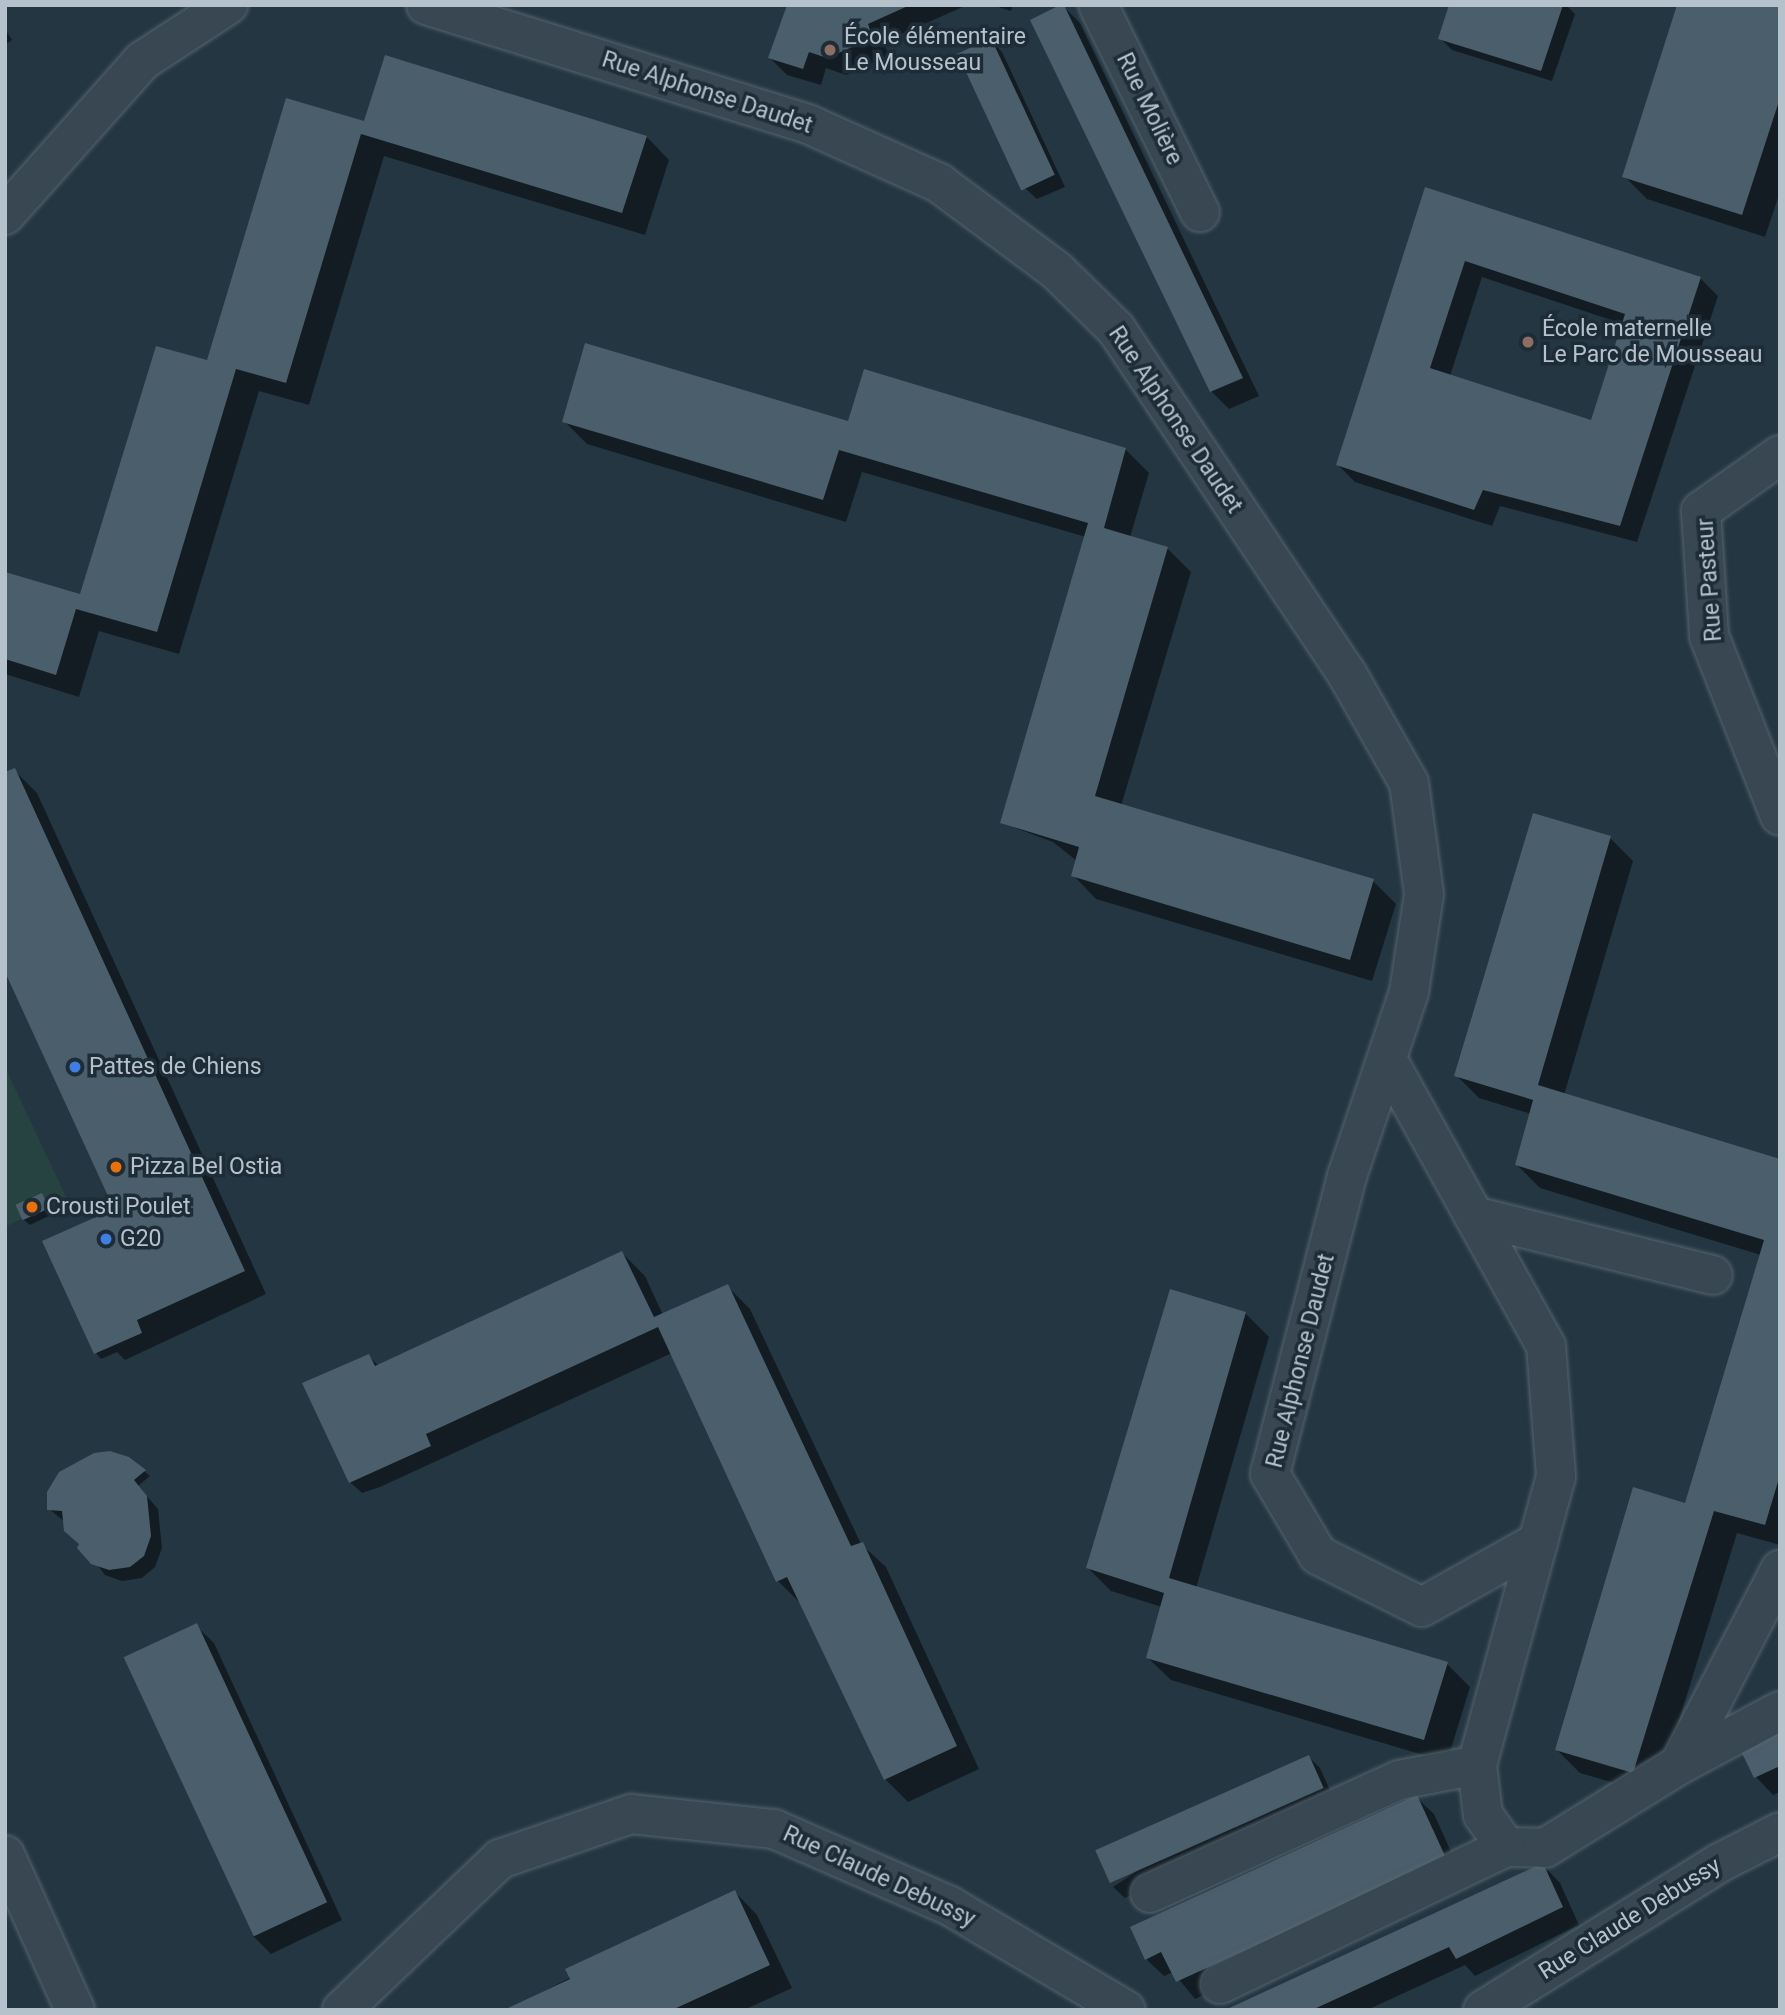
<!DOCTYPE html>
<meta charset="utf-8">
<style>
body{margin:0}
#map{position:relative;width:1785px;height:2015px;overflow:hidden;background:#243642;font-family:Roboto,sans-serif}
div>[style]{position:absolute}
.green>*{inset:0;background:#264341}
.shadow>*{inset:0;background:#0007}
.building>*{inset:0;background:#4a5e6b;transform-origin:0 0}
.roads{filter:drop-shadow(0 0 2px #56656f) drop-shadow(0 0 2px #56656f)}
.minor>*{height:38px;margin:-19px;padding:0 19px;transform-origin:19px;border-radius:19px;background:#384751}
.tertiary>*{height:38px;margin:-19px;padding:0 19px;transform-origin:19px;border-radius:19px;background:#384751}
.dots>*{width:19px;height:19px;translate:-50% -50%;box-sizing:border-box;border:4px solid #1d2c37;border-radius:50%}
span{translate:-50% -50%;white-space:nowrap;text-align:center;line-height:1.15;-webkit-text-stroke:7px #1d2c37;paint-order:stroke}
.poi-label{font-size:23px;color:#b5c2cc}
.left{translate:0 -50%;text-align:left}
.street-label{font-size:23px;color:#b5c2cc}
.frame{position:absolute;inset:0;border:7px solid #b5c2cc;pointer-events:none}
</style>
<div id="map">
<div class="green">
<div style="clip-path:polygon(5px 1067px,66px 1197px,5px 1227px)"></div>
</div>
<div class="shadow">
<div style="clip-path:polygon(791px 5px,967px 5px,884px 42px,889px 56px,846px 75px,826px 68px,821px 85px,787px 75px,770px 58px,786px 8px)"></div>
<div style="clip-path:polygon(992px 5px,1013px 5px,1011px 11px)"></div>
<div style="clip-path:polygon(1451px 5px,1566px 5px,1575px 14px,1552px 81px,1452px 50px,1440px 38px)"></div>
<div style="clip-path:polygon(1780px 5px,1780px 192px,1765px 237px,1647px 199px,1624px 176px)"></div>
<div style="clip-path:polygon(1063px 6px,1080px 23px,1259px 396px,1229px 409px,1211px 391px)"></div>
<div style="clip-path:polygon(5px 29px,12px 40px,5px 45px)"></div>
<div style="clip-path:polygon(991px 41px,1002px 52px,1065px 187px,1037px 199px,1025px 188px)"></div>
<div style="clip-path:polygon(365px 123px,647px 137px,669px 160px,645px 235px,384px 156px,309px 405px,259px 391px,179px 654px,99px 631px,79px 697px,5px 674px,5px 574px,82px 597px,208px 362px)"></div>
<div style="clip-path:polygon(evenodd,1426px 189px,1700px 278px,1718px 296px,1637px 542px,1500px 506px,1492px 526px,1355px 482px,1338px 465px,1426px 189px,1482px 277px,1623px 324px,1592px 423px,1450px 376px,1482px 277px)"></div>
<div style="clip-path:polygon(564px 421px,849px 423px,1126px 450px,1149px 473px,1130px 537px,1168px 549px,1191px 572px,1121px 806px,1373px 881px,1396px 904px,1372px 981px,1096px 899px,1073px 875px,1077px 861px,1053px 842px,1002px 823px,1086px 537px,862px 472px,846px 522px,587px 444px)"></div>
<div style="clip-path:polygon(14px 770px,37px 793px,266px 1294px,125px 1360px,117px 1352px,101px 1359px,96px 1353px,116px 1209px)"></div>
<div style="clip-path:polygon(1610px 838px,1633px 861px,1564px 1095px,1780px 1161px,1780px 1545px,1737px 1533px,1656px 1795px,1580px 1773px,1557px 1750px,1686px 1505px,1761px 1255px,1540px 1188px,1517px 1165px,1531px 1114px,1479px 1098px,1456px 1075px)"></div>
<div style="clip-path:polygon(42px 1196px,53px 1214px,30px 1225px,24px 1220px)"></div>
<div style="clip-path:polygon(622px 1253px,645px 1276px,663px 1315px,727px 1286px,750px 1309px,861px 1544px,886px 1567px,979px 1769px,908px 1802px,885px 1779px,801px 1604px,778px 1581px,672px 1353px,380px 1487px,362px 1493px,350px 1482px,368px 1356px,379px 1366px)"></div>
<div style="clip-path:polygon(1171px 1291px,1246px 1314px,1269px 1337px,1196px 1588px,1447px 1664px,1470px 1687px,1447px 1762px,1171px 1680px,1147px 1657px,1162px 1607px,1111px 1591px,1088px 1568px)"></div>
<div style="clip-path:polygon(128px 1458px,150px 1476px,138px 1486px,158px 1509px,162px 1548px,155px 1567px,142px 1578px,122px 1581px,105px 1575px,65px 1522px,49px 1509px)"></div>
<div style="clip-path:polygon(196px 1626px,214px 1643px,342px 1920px,271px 1954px,254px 1937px)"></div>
<div style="clip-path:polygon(1780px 1728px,1780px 1792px,1773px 1795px,1756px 1777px,1741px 1748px)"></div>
<div style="clip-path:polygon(1309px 1757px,1320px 1768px,1334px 1799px,1125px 1898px,1113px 1887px)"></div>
<div style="clip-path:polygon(1416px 1797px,1434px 1814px,1462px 1876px,1195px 1999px,1173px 1972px,1164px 1976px,1146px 1959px)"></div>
<div style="clip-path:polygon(1543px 1865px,1560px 1883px,1579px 1925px,1475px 1976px,1465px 1965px,1367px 2010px,1230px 2010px)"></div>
<div style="clip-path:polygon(735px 1892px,757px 1915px,792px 1988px,744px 2010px,508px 2010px)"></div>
</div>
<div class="building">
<div style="clip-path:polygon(910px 5px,868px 24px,873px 38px,827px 58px,809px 52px,803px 69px,768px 58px,787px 5px)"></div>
<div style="clip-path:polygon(1060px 5px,1064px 5px,1243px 378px,1210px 392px,1030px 20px)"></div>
<div style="clip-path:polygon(1449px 5px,1563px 5px,1541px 71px,1438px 39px)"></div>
<div style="clip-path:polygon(1677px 5px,1780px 5px,1780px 98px,1742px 215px,1622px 177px)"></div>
<div style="left:991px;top:38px;width:151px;height:37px;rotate:65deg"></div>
<div style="clip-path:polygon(385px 55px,647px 136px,622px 213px,361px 134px,286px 383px,236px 369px,157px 632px,76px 609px,56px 675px,5px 659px,5px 572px,80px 594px,156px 346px,207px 360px,286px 98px,364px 121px)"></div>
<div style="clip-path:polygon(evenodd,1425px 187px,1701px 277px,1620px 526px,1483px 490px,1474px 510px,1336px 465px,1425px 187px,1465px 261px,1625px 314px,1591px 420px,1430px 368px,1465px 261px)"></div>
<div style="clip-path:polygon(585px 343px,848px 421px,864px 369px,1126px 448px,1104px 528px,1168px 547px,1095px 796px,1374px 879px,1350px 960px,1071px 876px,1079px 847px,1000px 823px,1088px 523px,839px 450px,823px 500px,562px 422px)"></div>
<div style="clip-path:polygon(15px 768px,245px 1271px,137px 1320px,142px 1333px,94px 1354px,42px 1241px,114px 1209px,5px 972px,5px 772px)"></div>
<div style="clip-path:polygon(1533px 813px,1611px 836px,1538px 1085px,1780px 1159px,1780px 1475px,1765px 1525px,1714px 1511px,1633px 1773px,1555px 1750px,1633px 1487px,1685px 1503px,1764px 1240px,1515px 1165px,1533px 1100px,1454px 1076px)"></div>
<div style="left:42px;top:1193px;width:17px;height:29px;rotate:66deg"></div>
<div style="clip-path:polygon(622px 1251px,654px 1317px,728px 1284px,851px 1546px,863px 1542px,957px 1746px,884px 1780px,787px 1577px,776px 1582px,658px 1327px,426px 1434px,431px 1446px,349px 1483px,302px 1383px,369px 1354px,375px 1366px)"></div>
<div style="clip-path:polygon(1170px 1289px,1246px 1312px,1169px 1578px,1448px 1662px,1424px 1740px,1146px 1658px,1164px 1593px,1086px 1568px)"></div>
<div style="clip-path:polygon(110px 1451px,129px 1457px,146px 1470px,134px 1480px,147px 1496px,151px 1536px,144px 1556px,130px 1567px,109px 1570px,91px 1564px,77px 1548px,79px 1544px,64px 1531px,62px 1511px,47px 1510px,47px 1492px,59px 1472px,94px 1453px)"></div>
<div style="left:197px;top:1623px;width:308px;height:81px;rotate:65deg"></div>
<div style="clip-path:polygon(1780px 1726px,1780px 1766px,1754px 1778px,1739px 1747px)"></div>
<div style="left:1309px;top:1755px;width:36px;height:234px;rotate:66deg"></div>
<div style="clip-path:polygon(1417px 1795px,1446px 1858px,1176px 1982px,1161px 1952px,1145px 1960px,1130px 1927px)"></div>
<div style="clip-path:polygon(1543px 1863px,1563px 1907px,1456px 1959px,1449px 1947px,1312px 2010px,1225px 2010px)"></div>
<div style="clip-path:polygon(735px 1890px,770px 1965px,672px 2010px,504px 2010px,570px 1979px,565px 1969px)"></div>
</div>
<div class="roads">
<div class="minor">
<div style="left:426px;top:5px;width:400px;rotate:17.3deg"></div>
<div style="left:808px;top:124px;width:144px;rotate:24.2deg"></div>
<div style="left:939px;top:183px;width:147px;rotate:36.7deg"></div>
<div style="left:1057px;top:271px;width:83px;rotate:44.5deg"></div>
<div style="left:1116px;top:329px;width:415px;rotate:56.2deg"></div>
<div style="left:1347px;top:674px;width:125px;rotate:60.4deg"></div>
<div style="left:1409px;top:783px;width:112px;rotate:82.3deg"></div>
<div style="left:1424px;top:894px;width:99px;rotate:98.7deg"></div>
<div style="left:1409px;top:992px;width:194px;rotate:108.6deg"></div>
<div style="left:1347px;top:1176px;width:308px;rotate:104.5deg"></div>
<div style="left:1270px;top:1474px;width:94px;rotate:59.3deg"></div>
<div style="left:1318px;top:1555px;width:116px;rotate:26.6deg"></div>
<div style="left:1422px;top:1607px;width:133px;rotate:-29.3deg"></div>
<div style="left:1538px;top:1542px;width:68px;rotate:-74.7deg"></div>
<div style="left:1556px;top:1476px;width:130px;rotate:-94.4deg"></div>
<div style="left:1546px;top:1346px;width:328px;rotate:-119deg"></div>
<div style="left:1098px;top:5px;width:231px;rotate:63.8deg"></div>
<div style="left:5px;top:215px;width:206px;rotate:-48.3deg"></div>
<div style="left:142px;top:61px;width:103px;rotate:-33.1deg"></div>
<div style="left:1780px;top:455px;width:97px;rotate:144.7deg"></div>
<div style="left:1701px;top:511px;width:125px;rotate:86.3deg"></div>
<div style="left:1709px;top:636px;width:193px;rotate:68.5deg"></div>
<div style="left:1474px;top:1216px;width:246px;rotate:13.9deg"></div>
<div style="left:1538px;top:1542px;width:231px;rotate:105.3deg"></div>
<div style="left:1477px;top:1765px;width:50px;rotate:83.2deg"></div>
<div style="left:1483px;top:1815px;width:39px;rotate:54deg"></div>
<div style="left:1506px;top:1847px;width:39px;rotate:1deg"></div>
<div style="left:1545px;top:1848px;width:158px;rotate:-31.8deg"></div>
<div style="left:1679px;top:1765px;width:115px;rotate:-28.1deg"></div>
<div style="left:1679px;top:1765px;width:220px;rotate:-62.6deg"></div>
<div style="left:1150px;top:1893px;width:273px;rotate:-24.4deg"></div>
<div style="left:1399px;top:1780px;width:79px;rotate:-10.9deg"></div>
<div style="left:1220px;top:1984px;width:317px;rotate:-25.6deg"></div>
<div style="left:342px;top:2010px;width:219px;rotate:-43.7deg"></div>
<div style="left:500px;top:1859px;width:139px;rotate:-19deg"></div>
<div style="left:631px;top:1814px;width:144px;rotate:6deg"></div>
<div style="left:774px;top:1829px;width:192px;rotate:23.6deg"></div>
<div style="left:950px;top:1906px;width:204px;rotate:30.6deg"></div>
<div style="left:1483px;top:2010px;width:278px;rotate:-31.9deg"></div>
<div style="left:1719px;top:1863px;width:68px;rotate:-26.9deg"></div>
</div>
<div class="tertiary">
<div style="left:5px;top:1855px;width:170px;rotate:65.7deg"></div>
</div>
</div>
<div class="dots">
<div style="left:830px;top:50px;background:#8d6e63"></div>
<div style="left:1528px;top:342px;background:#8d6e63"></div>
<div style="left:75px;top:1067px;background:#3f7fe0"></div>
<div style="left:116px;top:1167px;background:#e8710a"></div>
<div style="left:32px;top:1207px;background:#e8710a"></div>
<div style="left:106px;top:1239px;background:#3f7fe0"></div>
</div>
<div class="poi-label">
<span class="left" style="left:844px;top:50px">École élémentaire<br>Le Mousseau</span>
<span class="left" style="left:1542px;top:342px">École maternelle<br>Le Parc de Mousseau</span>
<span class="left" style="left:89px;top:1067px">Pattes de Chiens</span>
<span class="left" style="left:130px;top:1167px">Pizza Bel Ostia</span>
<span class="left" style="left:46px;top:1207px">Crousti Poulet</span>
<span class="left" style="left:120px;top:1239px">G20</span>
</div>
<div class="street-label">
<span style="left:707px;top:93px;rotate:18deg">Rue Alphonse Daudet</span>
<span style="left:1149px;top:109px;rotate:64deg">Rue Molière</span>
<span style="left:1175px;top:420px;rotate:56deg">Rue Alphonse Daudet</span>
<span style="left:1710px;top:580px;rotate:-94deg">Rue Pasteur</span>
<span style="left:1301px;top:1361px;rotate:-76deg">Rue Alphonse Daudet</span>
<span style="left:879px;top:1877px;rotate:25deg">Rue Claude Debussy</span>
<span style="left:1630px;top:1919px;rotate:-32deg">Rue Claude Debussy</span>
</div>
<div class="frame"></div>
</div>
